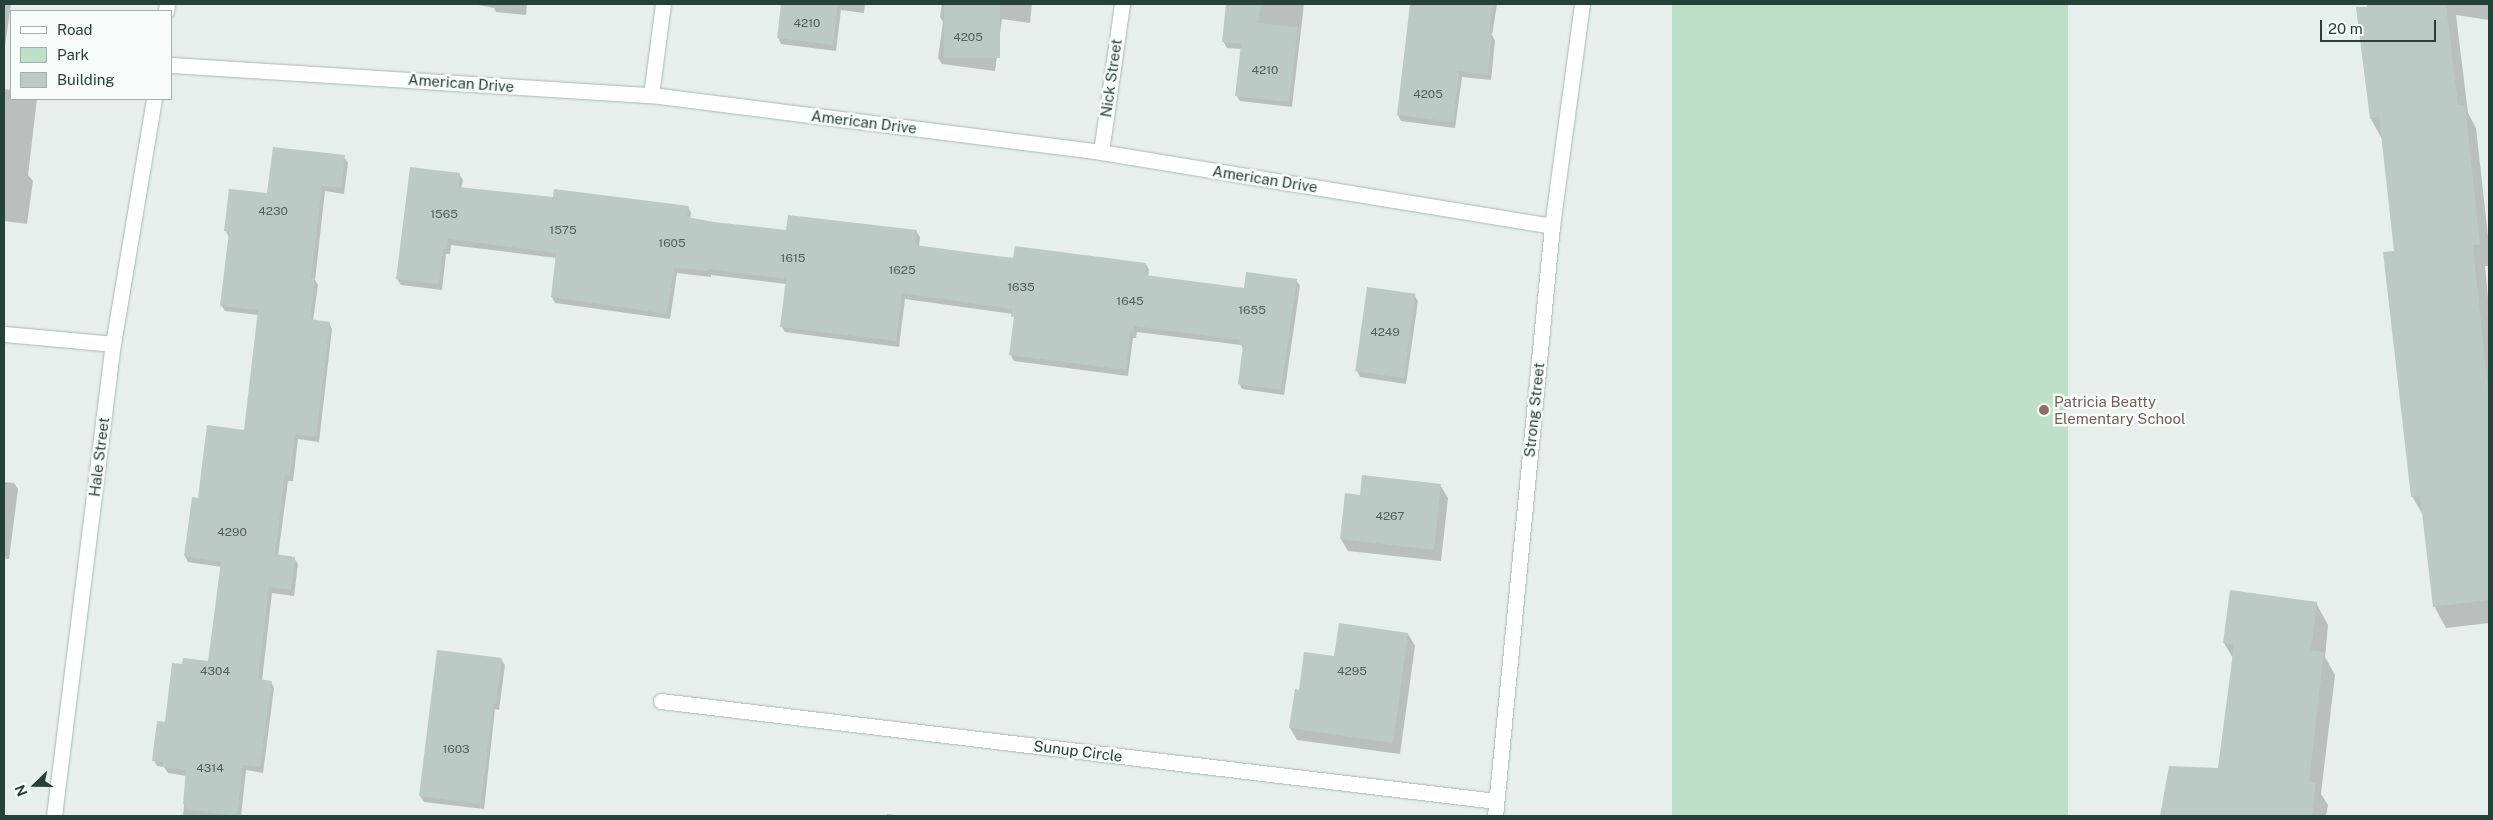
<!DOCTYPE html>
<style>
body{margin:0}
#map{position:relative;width:2493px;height:820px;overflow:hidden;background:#e6efeb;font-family:"Public Sans",sans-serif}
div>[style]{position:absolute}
.green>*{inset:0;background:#bfe0c8;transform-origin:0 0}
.shadow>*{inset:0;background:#0003}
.building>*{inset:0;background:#bbcac4;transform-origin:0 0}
.roads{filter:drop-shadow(0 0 1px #a8b8b2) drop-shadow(0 0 1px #a8b8b2)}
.minor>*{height:15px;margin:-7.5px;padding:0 7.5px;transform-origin:7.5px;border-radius:7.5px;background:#fff}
.dots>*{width:14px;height:14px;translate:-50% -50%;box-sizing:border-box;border:2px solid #f7fbf9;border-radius:50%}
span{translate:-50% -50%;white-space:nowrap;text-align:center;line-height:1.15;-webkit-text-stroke:5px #f7fbf9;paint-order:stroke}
.number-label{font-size:12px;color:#4a645c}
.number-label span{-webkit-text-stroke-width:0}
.street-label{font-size:15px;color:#24423a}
.education-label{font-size:15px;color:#785e54}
.left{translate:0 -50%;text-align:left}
.frame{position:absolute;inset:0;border:5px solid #24423a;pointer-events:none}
.legend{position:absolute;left:10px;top:10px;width:162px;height:90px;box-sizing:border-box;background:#f7fbf9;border:1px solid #a3b1ad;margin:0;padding:6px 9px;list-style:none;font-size:15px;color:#24423a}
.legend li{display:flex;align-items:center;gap:10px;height:25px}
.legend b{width:25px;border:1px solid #a3b1ad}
.north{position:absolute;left:10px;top:760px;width:50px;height:50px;-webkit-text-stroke:4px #f7fbf9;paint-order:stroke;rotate:248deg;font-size:14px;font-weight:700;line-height:20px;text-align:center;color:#24423a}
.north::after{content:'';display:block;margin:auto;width:18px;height:22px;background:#24423a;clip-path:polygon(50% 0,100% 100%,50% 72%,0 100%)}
.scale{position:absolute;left:2320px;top:20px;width:116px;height:22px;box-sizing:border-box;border:2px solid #24423a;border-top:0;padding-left:6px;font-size:15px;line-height:18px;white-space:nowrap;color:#24423a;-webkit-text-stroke:4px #f7fbf9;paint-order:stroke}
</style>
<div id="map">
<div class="green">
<div style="left:1672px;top:4px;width:396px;height:818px"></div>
</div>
<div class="shadow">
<div style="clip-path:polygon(4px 4px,11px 4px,4px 53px)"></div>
<div style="clip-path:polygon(473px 4px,527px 4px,526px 15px,496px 12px,494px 8px)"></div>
<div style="clip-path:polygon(782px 4px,865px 4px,864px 13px,841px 10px,836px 51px,781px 44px,778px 37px)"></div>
<div style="clip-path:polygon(942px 4px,1032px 4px,1030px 23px,1002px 19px,995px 71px,942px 64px,938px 58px,943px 22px,940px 17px)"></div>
<div style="clip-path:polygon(1228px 4px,1304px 4px,1292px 107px,1240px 101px,1236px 95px,1242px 49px,1227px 48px,1223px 41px)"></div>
<div style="clip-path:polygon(1412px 4px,1497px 4px,1492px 35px,1495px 41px,1491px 80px,1462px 77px,1455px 128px,1401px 121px,1398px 115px)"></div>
<div style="clip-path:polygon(2368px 4px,2489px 4px,2489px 20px,2456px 15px,2468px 113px,2476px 128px,2489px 245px,2489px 266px,2485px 266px,2489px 309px,2489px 623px,2446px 628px,2434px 606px,2424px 517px,2412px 496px,2395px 253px,2383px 141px,2371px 119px,2358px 8px,2369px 8px)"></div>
<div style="clip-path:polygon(4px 89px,11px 90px,11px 99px,37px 99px,28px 175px,33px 181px,27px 224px,4px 221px)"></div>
<div style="clip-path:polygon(344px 157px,348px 163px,344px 194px,325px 191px,315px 280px,318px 285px,313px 321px,329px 323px,332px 329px,319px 442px,298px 439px,293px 481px,288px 481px,278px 556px,294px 558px,298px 564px,294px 596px,272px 593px,262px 681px,271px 682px,274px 688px,263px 773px,246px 770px,241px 816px,183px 816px,187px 776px,168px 773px,164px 767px,157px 766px,154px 760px,184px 665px,209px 662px,222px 567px,188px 562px,185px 556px,193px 499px,199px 500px,245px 431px,259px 315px,225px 311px,221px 305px,229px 237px,226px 231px,268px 194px)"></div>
<div style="clip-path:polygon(459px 174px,463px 180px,461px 188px,554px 198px,688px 207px,691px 213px,690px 219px,714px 223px,787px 231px,916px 231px,920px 237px,919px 246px,1014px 259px,1146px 264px,1149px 270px,1148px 277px,1245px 289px,1296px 280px,1300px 286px,1284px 395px,1242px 389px,1239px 383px,1244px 350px,1241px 345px,1137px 332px,1136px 338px,1133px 338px,1128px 376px,1014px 361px,1011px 355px,1015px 320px,1013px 314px,905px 299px,899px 347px,785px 332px,781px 326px,786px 284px,711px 275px,711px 277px,677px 273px,670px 319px,555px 303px,552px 297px,557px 258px,451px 245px,450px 254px,446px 254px,442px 290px,401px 285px,397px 279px)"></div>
<div style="clip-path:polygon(1414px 295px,1418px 301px,1406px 384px,1360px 377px,1357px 371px)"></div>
<div style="clip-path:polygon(4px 482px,14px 483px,18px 489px,9px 559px,4px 559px)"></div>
<div style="clip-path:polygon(1440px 485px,1448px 498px,1441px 561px,1348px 551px,1341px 539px,1361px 496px)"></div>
<div style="clip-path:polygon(2316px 603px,2328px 625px,2325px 657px,2335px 675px,2321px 794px,2328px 805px,2326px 816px,2162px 816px,2170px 767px,2219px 769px,2233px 658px,2224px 643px)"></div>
<div style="clip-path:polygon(1408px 634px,1415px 646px,1400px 754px,1297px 740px,1290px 728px,1300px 691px,1335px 657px)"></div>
<div style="clip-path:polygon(501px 659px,505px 665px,499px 710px,495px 709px,484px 809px,424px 802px,420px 796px)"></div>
<div style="clip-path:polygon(887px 814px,904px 816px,887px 816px)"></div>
</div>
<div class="building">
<div style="clip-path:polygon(781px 4px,838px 4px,833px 45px,777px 38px)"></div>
<div style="left:944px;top:4px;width:56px;height:54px"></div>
<div style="clip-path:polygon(1226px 4px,1261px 4px,1258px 23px,1298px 27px,1289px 102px,1235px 96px,1241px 44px,1222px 42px)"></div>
<div style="clip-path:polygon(1410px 4px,1493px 4px,1489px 33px,1492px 33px,1488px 75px,1459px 71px,1453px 122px,1397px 115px)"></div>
<div style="clip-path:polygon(2367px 4px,2446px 4px,2458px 105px,2465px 105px,2480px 244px,2473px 245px,2489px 399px,2489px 600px,2433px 607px,2420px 496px,2411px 497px,2383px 252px,2394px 251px,2379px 116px,2370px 119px,2356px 7px,2367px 7px)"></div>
<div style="clip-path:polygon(273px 147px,345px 155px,341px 188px,322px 186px,311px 278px,315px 278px,310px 319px,330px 322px,316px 437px,295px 434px,290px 476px,285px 475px,275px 554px,295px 557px,291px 590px,269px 587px,258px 679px,272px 681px,260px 767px,243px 765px,237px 816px,184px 809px,185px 805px,183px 804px,186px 770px,163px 767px,163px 762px,152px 761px,157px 721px,165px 722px,172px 663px,182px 664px,183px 658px,208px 661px,221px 562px,184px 556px,192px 497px,198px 498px,207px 425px,244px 430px,258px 310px,220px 306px,229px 232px,224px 231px,229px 189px,267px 193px)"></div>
<div style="clip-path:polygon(410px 167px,460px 173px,458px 187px,553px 197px,554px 189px,689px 206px,687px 217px,714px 222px,786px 230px,788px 215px,917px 230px,915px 245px,966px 252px,1013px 258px,1015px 246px,1146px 263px,1145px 275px,1244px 288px,1246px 272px,1297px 279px,1281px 390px,1238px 384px,1243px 345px,1239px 345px,1240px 340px,1134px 326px,1133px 333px,1130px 332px,1126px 370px,1009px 355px,1014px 317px,1011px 317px,1012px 309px,902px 293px,896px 341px,780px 327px,786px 279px,708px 269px,708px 271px,674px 268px,667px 314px,551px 297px,556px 253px,448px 239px,447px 249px,443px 249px,439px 284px,396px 279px)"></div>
<div style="left:1367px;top:287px;width:49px;height:85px;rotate:8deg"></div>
<div style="clip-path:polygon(1362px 475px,1441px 484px,1434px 550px,1340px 539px,1345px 493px,1360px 495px)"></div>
<div style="clip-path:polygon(2230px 590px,2317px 602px,2311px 650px,2324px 652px,2309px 782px,2316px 783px,2312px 816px,2160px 816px,2169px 766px,2218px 768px,2234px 645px,2223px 643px)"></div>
<div style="clip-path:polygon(1339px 623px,1408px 633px,1393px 743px,1289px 728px,1295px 689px,1299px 690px,1304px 652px,1334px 656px)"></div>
<div style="clip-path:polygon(437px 650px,502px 658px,496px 704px,493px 704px,481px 804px,419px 796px)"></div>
</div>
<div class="roads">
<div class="minor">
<div style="left:166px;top:11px;width:7px;rotate:-82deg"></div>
<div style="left:171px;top:65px;width:481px;rotate:3.6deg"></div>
<div style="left:651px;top:95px;width:454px;rotate:7.2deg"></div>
<div style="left:1101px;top:152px;width:457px;rotate:9.3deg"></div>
<div style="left:651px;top:95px;width:92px;rotate:-82.5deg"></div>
<div style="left:1101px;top:152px;width:149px;rotate:-81.9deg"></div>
<div style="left:4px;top:334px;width:109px;rotate:5.2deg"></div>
<div style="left:661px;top:701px;width:841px;rotate:6.83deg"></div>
<div style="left:54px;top:816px;width:476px;rotate:-82.9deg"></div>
<div style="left:113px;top:344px;width:248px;rotate:-80.5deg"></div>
<div style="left:1495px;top:816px;width:593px;rotate:-84.48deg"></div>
<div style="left:1552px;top:226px;width:224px;rotate:-82.3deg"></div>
</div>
</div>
<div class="dots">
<div style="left:2044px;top:410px;background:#8d6e63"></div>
</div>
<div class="number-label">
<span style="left:807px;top:24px">4210</span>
<span style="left:968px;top:38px">4205</span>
<span style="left:1265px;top:71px">4210</span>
<span style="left:1428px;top:95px">4205</span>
<span style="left:273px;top:212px">4230</span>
<span style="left:444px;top:215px">1565</span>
<span style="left:563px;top:231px">1575</span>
<span style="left:672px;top:244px">1605</span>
<span style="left:793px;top:259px">1615</span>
<span style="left:902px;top:271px">1625</span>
<span style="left:1021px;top:288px">1635</span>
<span style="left:1130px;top:302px">1645</span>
<span style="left:1252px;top:311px">1655</span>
<span style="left:1385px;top:333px">4249</span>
<span style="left:1390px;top:517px">4267</span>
<span style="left:232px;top:533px">4290</span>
<span style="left:215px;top:672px">4304</span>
<span style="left:1352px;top:672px">4295</span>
<span style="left:456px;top:750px">1603</span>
<span style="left:210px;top:769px">4314</span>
</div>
<div class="street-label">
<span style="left:1111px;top:78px;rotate:-82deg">Nick Street</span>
<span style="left:461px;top:83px;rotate:4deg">American Drive</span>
<span style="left:864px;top:122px;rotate:7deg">American Drive</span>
<span style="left:1265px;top:179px;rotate:9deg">American Drive</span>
<span style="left:1534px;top:410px;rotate:-84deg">Strong Street</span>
<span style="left:99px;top:457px;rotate:-83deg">Hale Street</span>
<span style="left:1078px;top:751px;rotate:7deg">Sunup Circle</span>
</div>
<div class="education-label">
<span class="left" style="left:2054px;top:410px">Patricia Beatty<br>Elementary School</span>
</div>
<div class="frame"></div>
<ul class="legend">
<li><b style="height:6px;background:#fff"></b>Road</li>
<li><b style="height:14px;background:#bfe0c8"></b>Park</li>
<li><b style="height:14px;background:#bbcac4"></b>Building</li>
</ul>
<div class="north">N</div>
<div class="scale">20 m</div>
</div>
